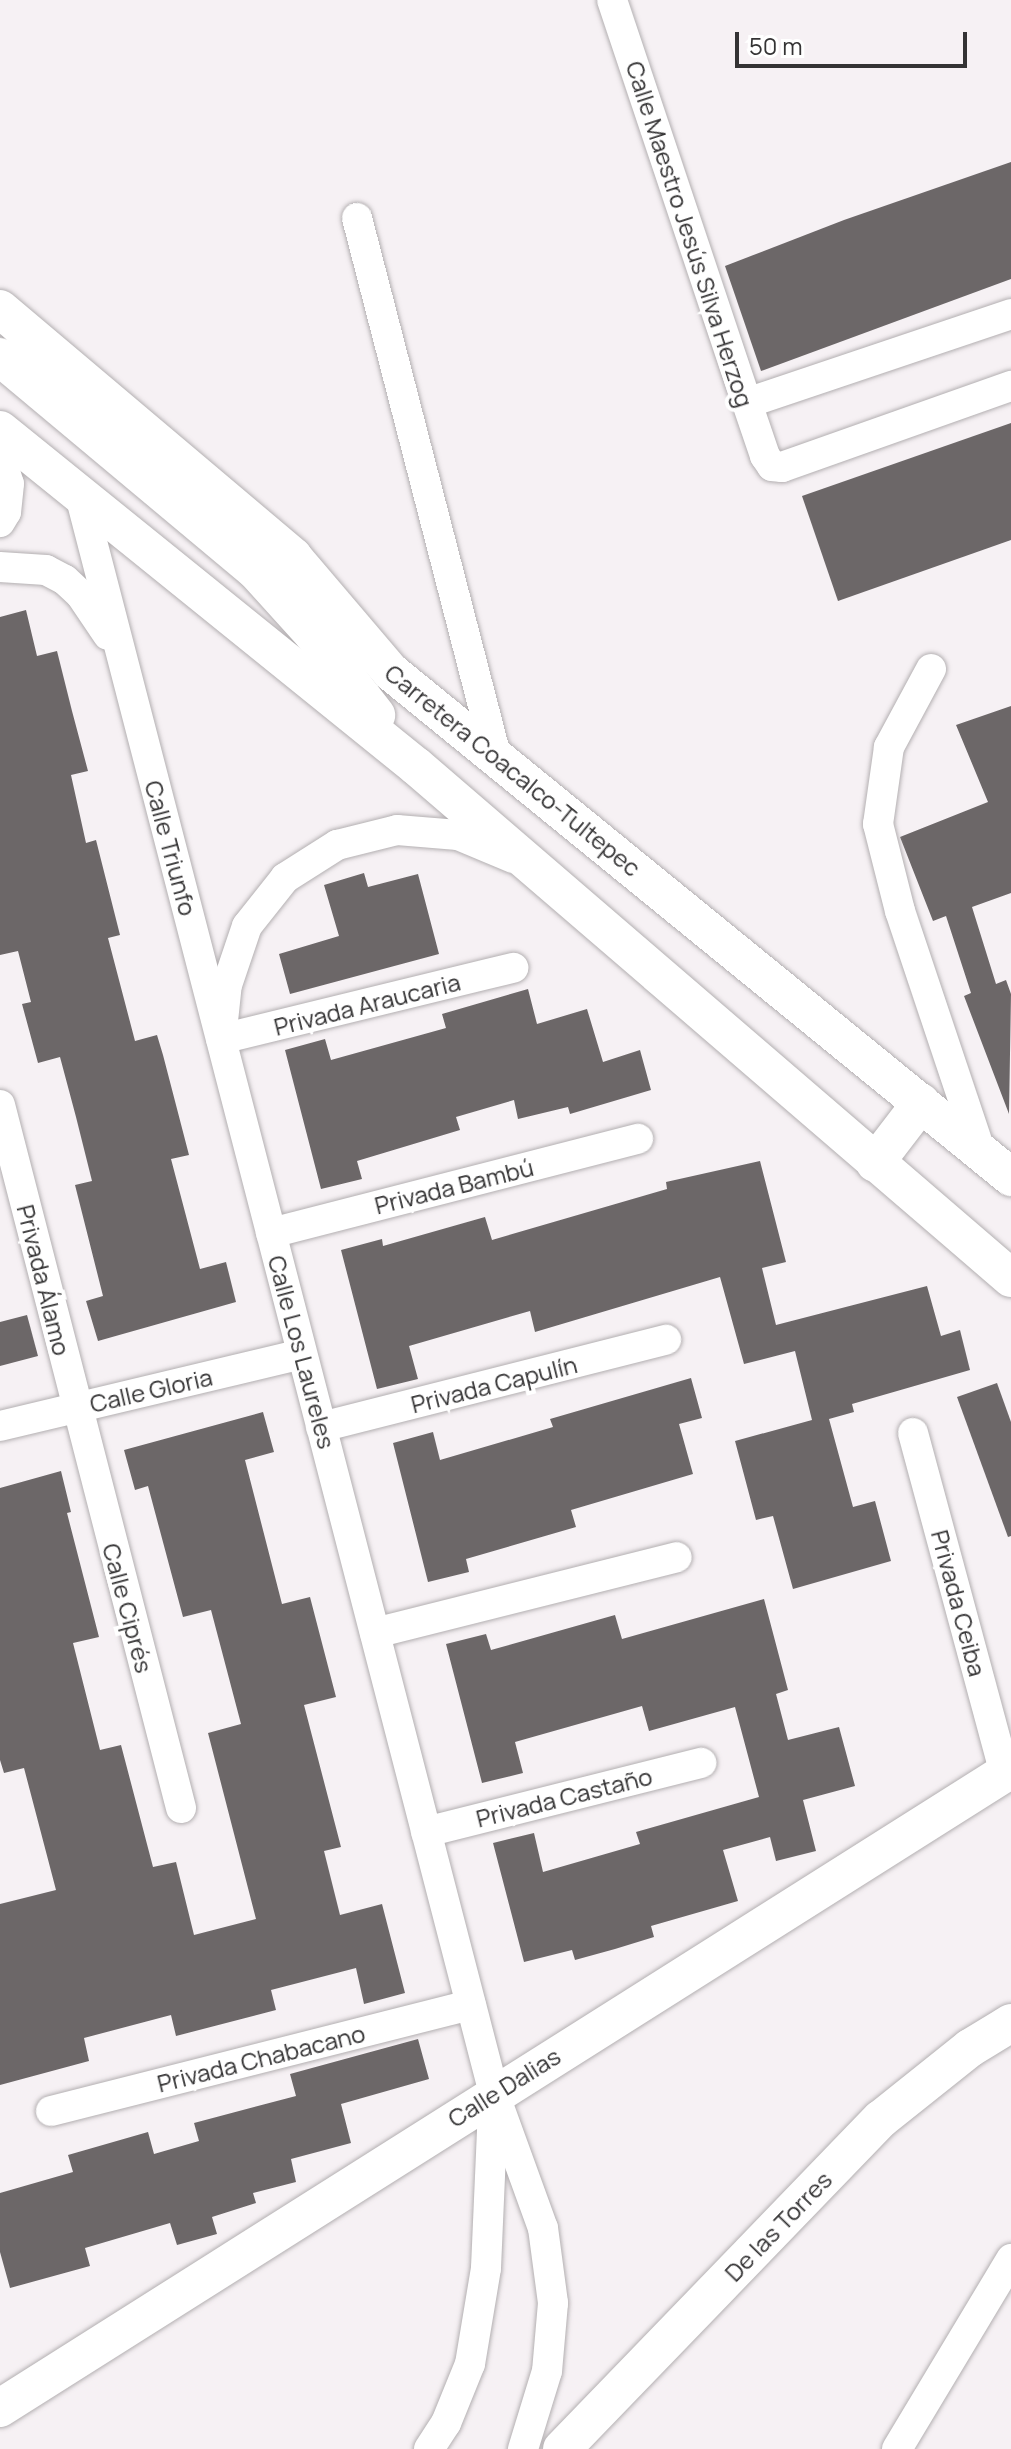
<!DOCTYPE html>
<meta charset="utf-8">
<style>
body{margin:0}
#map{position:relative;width:1011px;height:2449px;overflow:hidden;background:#f6f1f4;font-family:Manrope,sans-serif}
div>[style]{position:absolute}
.building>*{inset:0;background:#6c6768}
.roads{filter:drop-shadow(0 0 2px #b3afb1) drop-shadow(0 0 2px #b3afb1)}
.minor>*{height:30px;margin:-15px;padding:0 15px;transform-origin:15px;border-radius:15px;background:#fff}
.major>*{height:38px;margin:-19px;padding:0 19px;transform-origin:19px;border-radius:19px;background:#fff}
span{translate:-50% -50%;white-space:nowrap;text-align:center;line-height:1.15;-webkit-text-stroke:8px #fff;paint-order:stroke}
.street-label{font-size:24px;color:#343334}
.scale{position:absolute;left:735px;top:32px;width:232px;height:36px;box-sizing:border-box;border:4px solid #343334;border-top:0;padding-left:10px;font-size:24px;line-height:28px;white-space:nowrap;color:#343334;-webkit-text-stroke:6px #fff;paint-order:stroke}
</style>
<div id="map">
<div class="building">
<div style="clip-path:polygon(1011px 162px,1011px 279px,761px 371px,725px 266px,844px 220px)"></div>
<div style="clip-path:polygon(1011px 423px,1011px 540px,838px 601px,802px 496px)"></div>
<div style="clip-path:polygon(26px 610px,37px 656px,57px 651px,72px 711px,88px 771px,71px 775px,86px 843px,96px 840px,120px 935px,108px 938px,135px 1041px,157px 1035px,163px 1055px,189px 1155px,171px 1159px,200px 1269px,226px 1262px,236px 1302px,98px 1341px,86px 1301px,103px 1296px,75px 1185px,92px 1181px,76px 1117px,60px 1057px,38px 1063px,22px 1004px,31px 1002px,18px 951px,0 955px,0 617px)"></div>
<div style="clip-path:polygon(1011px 706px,1011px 893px,972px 907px,996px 984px,1006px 980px,1011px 994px,1009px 1114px,964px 996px,971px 993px,946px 916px,933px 921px,900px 837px,988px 802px,956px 725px)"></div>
<div style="clip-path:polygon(364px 873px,368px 887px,418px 874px,439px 954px,290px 994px,279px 954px,339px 936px,324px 885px)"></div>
<div style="clip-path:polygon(528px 989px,537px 1024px,587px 1009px,603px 1062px,640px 1050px,651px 1090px,570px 1114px,568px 1107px,518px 1119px,514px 1100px,456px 1117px,460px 1130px,357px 1161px,362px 1179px,321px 1189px,285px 1050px,325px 1039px,331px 1060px,446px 1028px,442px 1014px)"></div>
<div style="clip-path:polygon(760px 1161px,786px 1262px,762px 1268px,776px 1325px,927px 1286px,941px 1336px,960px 1330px,970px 1370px,852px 1404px,854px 1412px,829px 1419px,853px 1507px,875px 1501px,891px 1561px,793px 1589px,773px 1516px,756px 1520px,735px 1441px,812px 1420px,795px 1351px,744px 1364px,720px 1277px,535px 1332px,530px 1311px,409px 1346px,418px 1379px,377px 1389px,341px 1250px,382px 1239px,383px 1246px,485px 1217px,492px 1240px,667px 1189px,666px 1182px)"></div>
<div style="clip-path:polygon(27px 1315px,38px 1356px,0 1366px,0 1322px)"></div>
<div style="clip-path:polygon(691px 1378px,702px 1418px,679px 1424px,693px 1474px,571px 1510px,576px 1527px,466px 1559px,469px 1572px,428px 1582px,393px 1443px,433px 1432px,440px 1460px,553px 1427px,550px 1419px)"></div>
<div style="clip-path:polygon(997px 1383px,1011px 1422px,1011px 1536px,1008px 1537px,957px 1397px)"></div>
<div style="clip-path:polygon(263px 1412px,274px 1452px,245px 1460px,282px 1604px,310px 1597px,336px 1697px,304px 1705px,341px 1847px,324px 1851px,340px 1915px,382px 1904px,405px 1993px,364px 2004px,356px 1968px,271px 1990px,276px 2010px,176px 2036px,171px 2015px,84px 2038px,89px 2061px,0 2085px,0 1904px,56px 1890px,24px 1768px,4px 1773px,0 1760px,0 1488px,61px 1471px,71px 1512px,67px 1513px,99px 1637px,73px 1643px,100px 1750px,121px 1745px,153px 1867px,176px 1862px,194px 1935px,256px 1919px,208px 1733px,241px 1724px,211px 1610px,183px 1617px,148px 1486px,135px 1490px,124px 1450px)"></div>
<div style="clip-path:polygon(764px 1599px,788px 1690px,776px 1694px,788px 1740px,839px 1727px,855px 1786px,803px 1800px,816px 1851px,776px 1861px,770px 1837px,723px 1850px,738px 1901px,651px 1926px,654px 1937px,615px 1949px,575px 1960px,572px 1950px,524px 1962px,493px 1843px,534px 1833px,543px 1872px,640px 1844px,636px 1832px,759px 1797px,735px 1707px,649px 1731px,642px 1706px,515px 1742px,523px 1773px,482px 1783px,446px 1644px,486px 1634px,491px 1650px,615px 1615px,622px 1639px)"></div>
<div style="clip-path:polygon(418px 2039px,429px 2079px,341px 2104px,351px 2143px,291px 2159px,296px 2182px,253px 2193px,256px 2203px,212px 2217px,217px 2234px,177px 2245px,170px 2223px,85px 2248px,90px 2266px,10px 2288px,0 2252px,0 2193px,73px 2172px,68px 2155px,148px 2132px,154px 2154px,199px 2141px,194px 2123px,296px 2096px,290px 2074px)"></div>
</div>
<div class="roads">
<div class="minor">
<div style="left:612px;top:0;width:425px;rotate:71.5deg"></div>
<div style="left:747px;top:403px;width:56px;rotate:71.2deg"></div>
<div style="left:765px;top:456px;width:12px;rotate:55deg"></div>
<div style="left:772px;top:466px;width:10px;rotate:6deg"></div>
<div style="left:782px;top:467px;width:243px;rotate:-19.5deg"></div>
<div style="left:357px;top:218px;width:556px;rotate:75.51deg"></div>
<div style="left:747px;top:403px;width:279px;rotate:-18.6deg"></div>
<div style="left:0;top:455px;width:30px;rotate:73deg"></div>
<div style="left:9px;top:484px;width:28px;rotate:96deg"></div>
<div style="left:6px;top:512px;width:12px;rotate:121deg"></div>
<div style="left:80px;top:495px;width:1651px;rotate:75.48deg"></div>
<div style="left:494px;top:2093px;width:144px;rotate:70.1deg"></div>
<div style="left:543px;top:2228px;width:76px;rotate:82.4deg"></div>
<div style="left:553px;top:2303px;width:68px;rotate:95deg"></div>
<div style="left:547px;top:2371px;width:82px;rotate:107.1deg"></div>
<div style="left:0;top:567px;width:46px;rotate:3.7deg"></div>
<div style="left:46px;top:570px;width:21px;rotate:28deg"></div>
<div style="left:65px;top:580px;width:22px;rotate:43deg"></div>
<div style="left:81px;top:595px;width:48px;rotate:56deg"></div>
<div style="left:931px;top:669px;width:89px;rotate:118.3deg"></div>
<div style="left:889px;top:747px;width:78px;rotate:98.1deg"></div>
<div style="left:878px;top:824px;width:90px;rotate:75.8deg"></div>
<div style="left:900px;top:911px;width:255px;rotate:71.5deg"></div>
<div style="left:223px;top:1021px;width:36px;rotate:-84deg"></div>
<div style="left:227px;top:985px;width:62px;rotate:-71.3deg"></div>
<div style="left:247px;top:926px;width:61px;rotate:-51.6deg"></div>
<div style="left:285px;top:878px;width:62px;rotate:-32.4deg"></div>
<div style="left:337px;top:845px;width:62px;rotate:-14deg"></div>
<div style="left:397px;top:830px;width:61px;rotate:4.7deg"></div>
<div style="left:458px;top:835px;width:60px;rotate:22.7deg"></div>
<div style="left:221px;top:1039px;width:301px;rotate:-13.7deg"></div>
<div style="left:0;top:1105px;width:726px;rotate:75.56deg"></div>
<div style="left:271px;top:1233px;width:379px;rotate:-14.4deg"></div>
<div style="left:0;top:1426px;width:310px;rotate:-13.4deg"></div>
<div style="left:321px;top:1427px;width:356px;rotate:-14.2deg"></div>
<div style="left:913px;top:1433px;width:352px;rotate:74.9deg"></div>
<div style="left:375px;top:1633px;width:311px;rotate:-14.1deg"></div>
<div style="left:426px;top:1832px;width:284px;rotate:-14.1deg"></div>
<div style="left:51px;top:2111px;width:433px;rotate:-14.2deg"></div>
<div style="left:429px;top:2449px;width:31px;rotate:-57deg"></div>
<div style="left:446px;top:2423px;width:64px;rotate:-67.9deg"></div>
<div style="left:470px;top:2364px;width:97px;rotate:-80.5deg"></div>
<div style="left:486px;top:2268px;width:161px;rotate:-87.5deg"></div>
<div style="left:897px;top:2449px;width:222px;rotate:-59deg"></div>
</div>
<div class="major">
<div style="left:0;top:309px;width:384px;rotate:40.2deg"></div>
<div style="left:293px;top:557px;width:151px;rotate:49.6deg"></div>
<div style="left:391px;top:672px;width:800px;rotate:39.16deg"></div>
<div style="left:0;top:357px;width:332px;rotate:39.9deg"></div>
<div style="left:255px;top:570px;width:86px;rotate:47.8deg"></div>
<div style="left:313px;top:634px;width:103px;rotate:52.1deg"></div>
<div style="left:0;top:430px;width:535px;rotate:38.93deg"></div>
<div style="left:416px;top:766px;width:785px;rotate:40.71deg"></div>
<div style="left:875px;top:1163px;width:76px;rotate:-52.5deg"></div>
<div style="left:0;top:2408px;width:1196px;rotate:-32.29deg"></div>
<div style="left:562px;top:2449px;width:459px;rotate:-46deg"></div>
<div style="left:881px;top:2119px;width:114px;rotate:-38.6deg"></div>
<div style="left:970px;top:2048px;width:48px;rotate:-31.4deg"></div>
</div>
</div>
<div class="street-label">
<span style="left:690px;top:234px;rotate:72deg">Calle Maestro Jesús Silva Herzog</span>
<span style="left:513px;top:770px;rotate:39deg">Carretera Coacalco-Tultepec</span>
<span style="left:171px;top:848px;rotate:75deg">Calle Triunfo</span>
<span style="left:367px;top:1004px;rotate:-14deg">Privada Araucaria</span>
<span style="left:454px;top:1186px;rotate:-14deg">Privada Bambú</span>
<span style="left:44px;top:1280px;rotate:76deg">Privada Álamo</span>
<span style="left:302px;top:1352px;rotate:75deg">Calle Los Laureles</span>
<span style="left:494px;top:1384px;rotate:-14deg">Privada Capulín</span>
<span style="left:151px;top:1390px;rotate:-13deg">Calle Gloria</span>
<span style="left:959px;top:1603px;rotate:75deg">Privada Ceiba</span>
<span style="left:128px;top:1608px;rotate:75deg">Calle Ciprés</span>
<span style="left:564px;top:1797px;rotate:-14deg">Privada Castaño</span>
<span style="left:261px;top:2058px;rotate:-14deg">Privada Chabacano</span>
<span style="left:504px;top:2087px;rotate:-32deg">Calle Dalias</span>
<span style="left:778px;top:2226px;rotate:-46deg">De las Torres</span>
</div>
<div class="scale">50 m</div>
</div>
